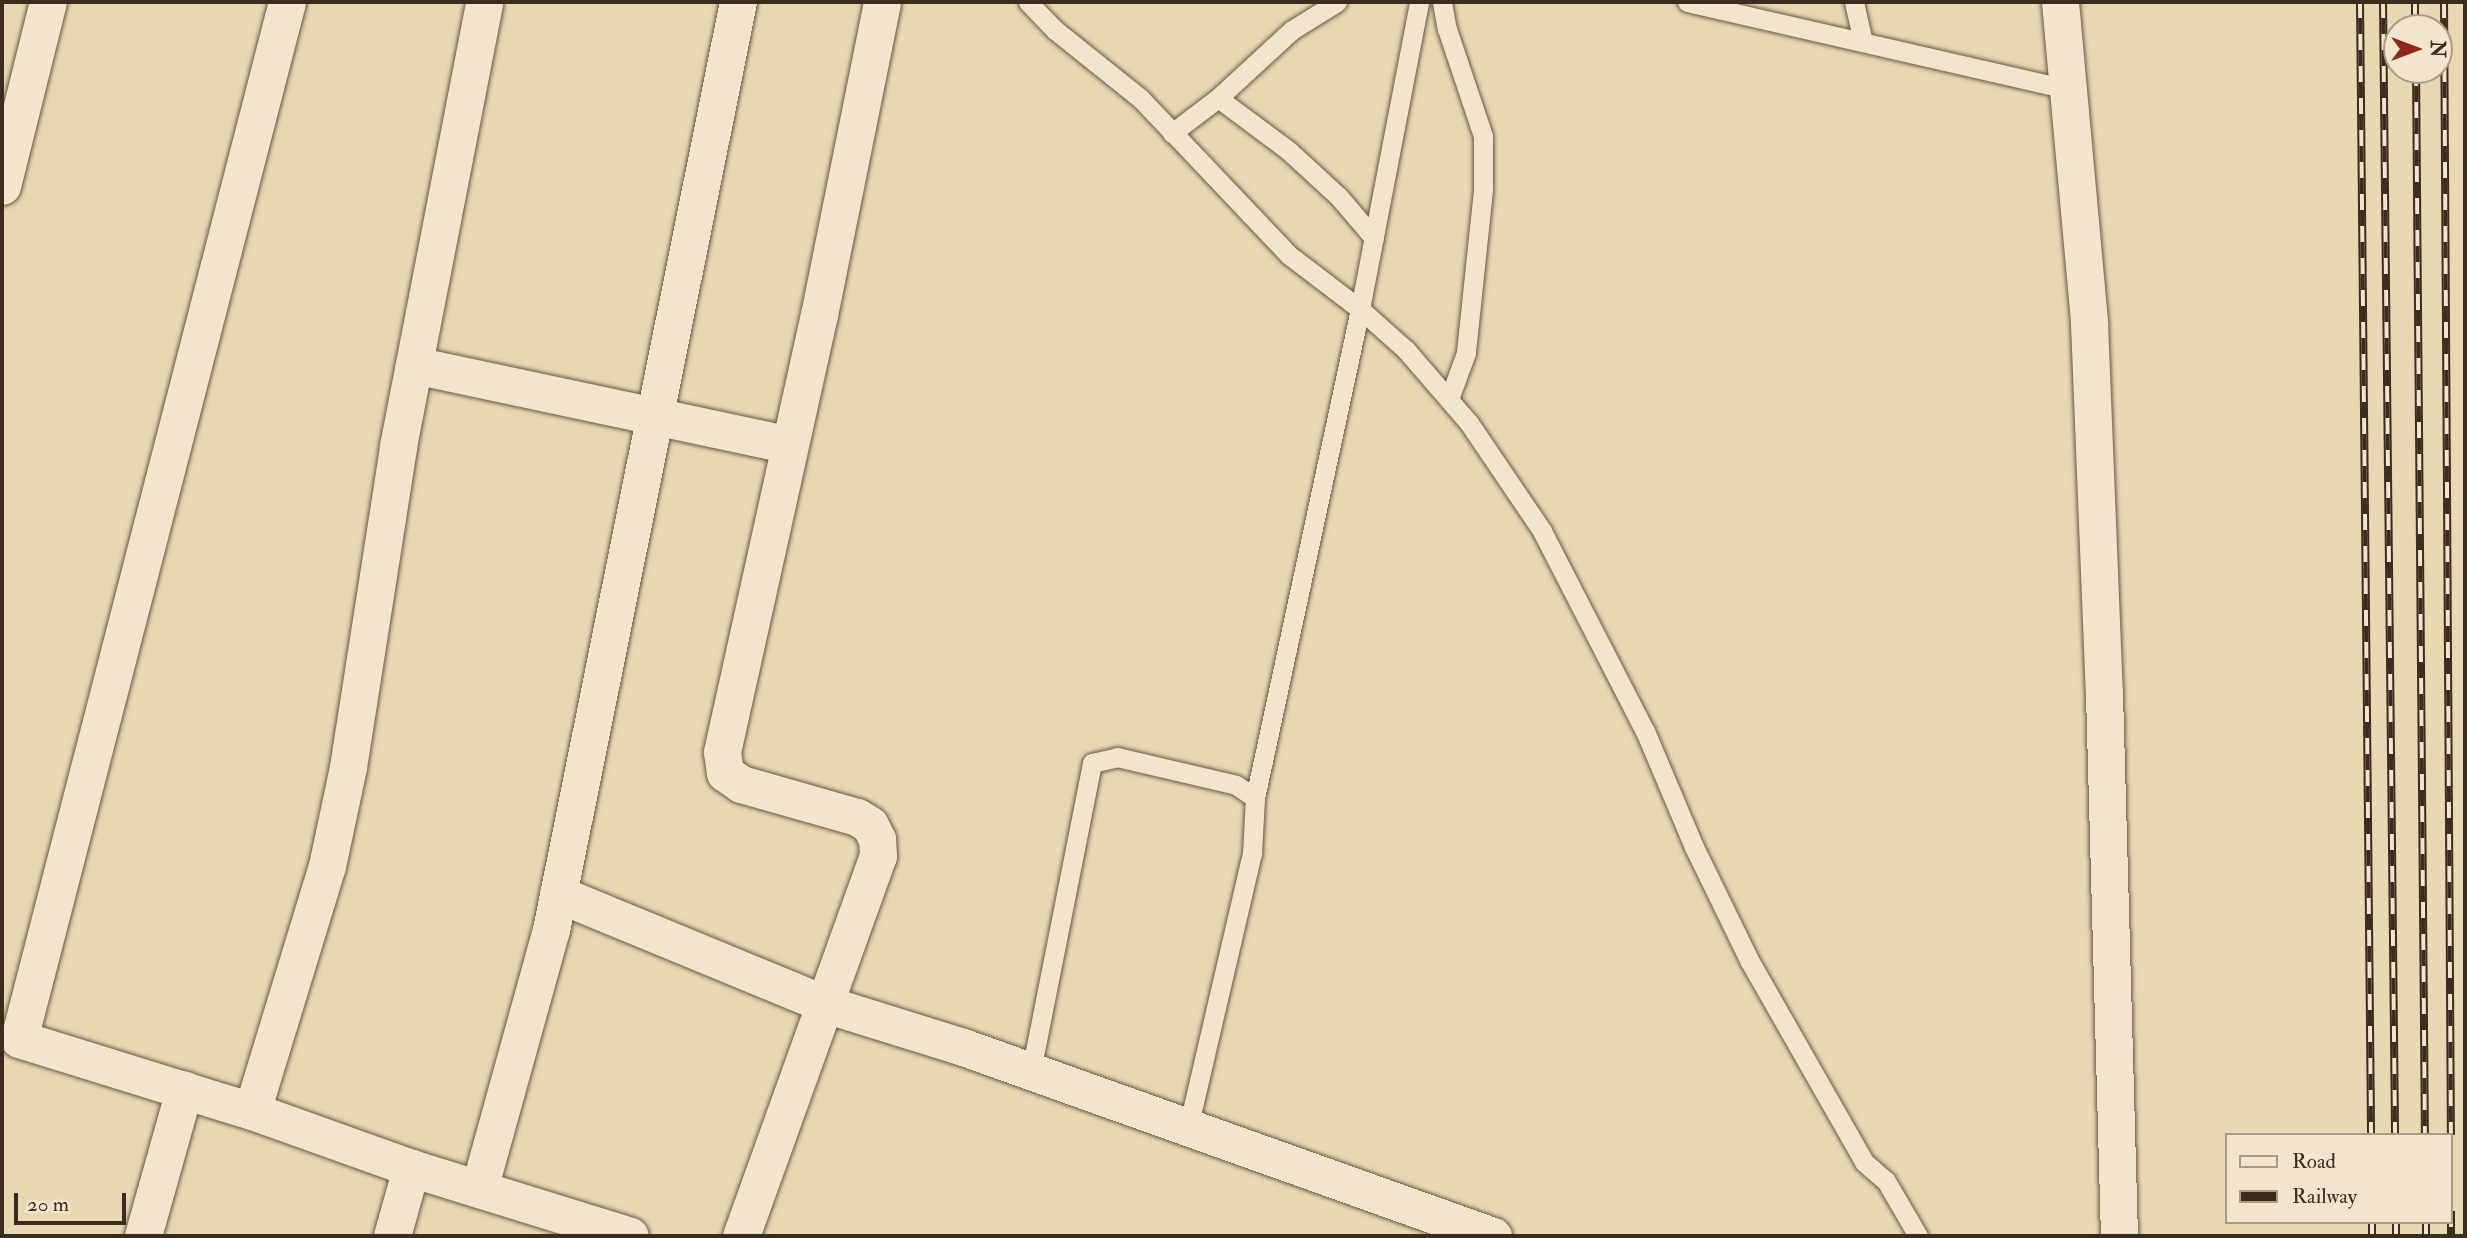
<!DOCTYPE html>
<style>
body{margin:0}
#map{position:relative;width:2467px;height:1238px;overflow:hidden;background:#e9d9b2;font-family:"IM FELL Double Pica",serif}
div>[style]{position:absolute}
.roads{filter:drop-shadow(0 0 2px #665744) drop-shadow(0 0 2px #665744)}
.service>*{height:19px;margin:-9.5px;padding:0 9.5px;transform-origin:9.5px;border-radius:9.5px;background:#f1e6cd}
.minor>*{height:37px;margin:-18.5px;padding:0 18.5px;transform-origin:18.5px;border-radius:18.5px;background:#f1e6cd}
.rail>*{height:8px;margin-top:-4px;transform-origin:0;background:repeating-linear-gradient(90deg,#f1e6cd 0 16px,#3a2c1f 0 32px);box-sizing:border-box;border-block:2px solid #3a2c1f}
span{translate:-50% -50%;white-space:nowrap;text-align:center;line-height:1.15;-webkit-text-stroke:7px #f1e6cd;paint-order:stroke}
.frame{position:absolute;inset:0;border:4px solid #3a2c1f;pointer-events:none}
.legend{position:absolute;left:2225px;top:1133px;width:228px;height:91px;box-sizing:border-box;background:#f1e6cd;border:2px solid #a89c87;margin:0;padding:9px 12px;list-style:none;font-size:21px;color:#3a2c1f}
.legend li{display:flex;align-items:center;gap:14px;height:35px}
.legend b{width:35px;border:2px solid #a89c87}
.north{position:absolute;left:2383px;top:14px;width:70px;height:70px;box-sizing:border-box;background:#f1e6cd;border:2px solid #a89c87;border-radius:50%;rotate:90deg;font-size:19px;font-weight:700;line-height:28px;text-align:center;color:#3a2c1f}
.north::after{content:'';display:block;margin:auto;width:24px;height:32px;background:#8f2418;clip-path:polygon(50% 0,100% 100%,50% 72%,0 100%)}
.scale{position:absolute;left:14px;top:1193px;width:112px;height:32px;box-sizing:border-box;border:4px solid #3a2c1f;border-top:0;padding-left:9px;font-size:21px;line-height:24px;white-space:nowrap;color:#3a2c1f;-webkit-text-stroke:5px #f1e6cd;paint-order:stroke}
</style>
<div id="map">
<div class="roads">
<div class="service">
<div style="left:1028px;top:2px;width:39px;rotate:46deg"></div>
<div style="left:1055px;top:30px;width:110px;rotate:38.7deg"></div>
<div style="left:1141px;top:99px;width:215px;rotate:46.5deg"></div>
<div style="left:1289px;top:255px;width:89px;rotate:37.3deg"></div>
<div style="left:1360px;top:309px;width:62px;rotate:41.7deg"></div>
<div style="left:1406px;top:350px;width:96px;rotate:49.2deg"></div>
<div style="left:1469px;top:423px;width:130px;rotate:55.9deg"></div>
<div style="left:1542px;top:531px;width:225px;rotate:62.8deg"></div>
<div style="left:1645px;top:731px;width:126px;rotate:67.1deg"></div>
<div style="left:1694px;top:847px;width:126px;rotate:64deg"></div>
<div style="left:1749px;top:960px;width:232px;rotate:60.3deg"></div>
<div style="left:1864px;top:1162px;width:29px;rotate:41deg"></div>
<div style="left:1886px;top:1181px;width:64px;rotate:59.8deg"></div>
<div style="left:1442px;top:2px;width:27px;rotate:80deg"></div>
<div style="left:1447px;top:29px;width:113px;rotate:71.4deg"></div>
<div style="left:1483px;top:136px;width:54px;rotate:90deg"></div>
<div style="left:1483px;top:190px;width:164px;rotate:96deg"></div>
<div style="left:1466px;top:353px;width:49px;rotate:110.3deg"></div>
<div style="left:1687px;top:2px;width:391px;rotate:12.9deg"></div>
<div style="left:1854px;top:2px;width:41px;rotate:77.3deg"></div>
<div style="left:1218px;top:98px;width:89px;rotate:36.7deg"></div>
<div style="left:1289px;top:151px;width:68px;rotate:42.6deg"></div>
<div style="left:1339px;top:197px;width:54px;rotate:49.5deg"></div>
<div style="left:1172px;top:133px;width:58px;rotate:-37.3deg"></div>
<div style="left:1218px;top:98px;width:100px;rotate:-42.6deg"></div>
<div style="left:1292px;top:30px;width:53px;rotate:-31.9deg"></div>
<div style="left:1255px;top:798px;width:500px;rotate:-77.88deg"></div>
<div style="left:1360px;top:309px;width:313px;rotate:-79.1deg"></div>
<div style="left:1031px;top:1071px;width:314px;rotate:-78.8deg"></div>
<div style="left:1092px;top:763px;width:26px;rotate:-13deg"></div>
<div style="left:1117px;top:757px;width:122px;rotate:13.2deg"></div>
<div style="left:1236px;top:785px;width:23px;rotate:34deg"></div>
<div style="left:1255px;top:798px;width:55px;rotate:93.1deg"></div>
<div style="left:1252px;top:853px;width:282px;rotate:103.1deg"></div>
</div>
<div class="minor">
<div style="left:287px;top:2px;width:1071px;rotate:104.49deg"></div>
<div style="left:19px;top:1039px;width:244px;rotate:17.2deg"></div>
<div style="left:252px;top:1111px;width:169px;rotate:19.7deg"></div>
<div style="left:411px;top:1168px;width:229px;rotate:17.2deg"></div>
<div style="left:2060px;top:2px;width:322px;rotate:84.8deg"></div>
<div style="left:2089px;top:323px;width:370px;rotate:87.7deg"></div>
<div style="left:2104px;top:693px;width:543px;rotate:88.42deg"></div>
<div style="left:2px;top:186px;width:190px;rotate:-76deg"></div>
<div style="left:414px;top:365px;width:384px;rotate:12deg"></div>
<div style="left:558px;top:894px;width:289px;rotate:22.4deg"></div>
<div style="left:825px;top:1004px;width:145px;rotate:17.3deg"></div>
<div style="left:963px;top:1047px;width:563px;rotate:19.63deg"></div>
<div style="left:252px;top:1111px;width:256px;rotate:-73deg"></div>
<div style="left:327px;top:866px;width:101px;rotate:-78deg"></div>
<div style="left:348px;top:767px;width:325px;rotate:-81.1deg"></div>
<div style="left:398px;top:446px;width:452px;rotate:-79deg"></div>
<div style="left:479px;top:1189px;width:269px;rotate:-74.5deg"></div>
<div style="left:551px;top:930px;width:947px;rotate:-78.61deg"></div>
<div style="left:143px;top:1236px;width:152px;rotate:-74.3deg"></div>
<div style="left:392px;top:1236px;width:71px;rotate:-74.4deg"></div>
<div style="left:741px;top:1236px;width:404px;rotate:-70.2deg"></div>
<div style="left:878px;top:856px;width:17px;rotate:-93deg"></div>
<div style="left:877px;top:839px;width:16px;rotate:-117deg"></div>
<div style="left:870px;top:825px;width:15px;rotate:-148deg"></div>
<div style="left:857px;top:817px;width:121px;rotate:-164.1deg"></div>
<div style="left:741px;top:784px;width:19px;rotate:-145deg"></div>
<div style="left:725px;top:773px;width:21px;rotate:-98deg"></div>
<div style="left:722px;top:752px;width:448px;rotate:-77.5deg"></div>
<div style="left:819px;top:315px;width:319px;rotate:-78.6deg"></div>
</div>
</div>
<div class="rail">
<div style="left:2360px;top:2px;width:1133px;rotate:89.44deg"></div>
<div style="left:2383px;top:2px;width:1133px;rotate:89.39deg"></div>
<div style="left:2415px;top:2px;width:26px;rotate:90deg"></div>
<div style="left:2444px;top:2px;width:1133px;rotate:89.65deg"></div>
<div style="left:2416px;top:70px;width:1065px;rotate:89.52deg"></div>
<div style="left:2451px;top:1211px;width:25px;rotate:90deg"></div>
<div style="left:2372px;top:1222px;width:14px;rotate:90deg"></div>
<div style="left:2396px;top:1222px;width:14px;rotate:90deg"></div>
<div style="left:2426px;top:1222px;width:14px;rotate:90deg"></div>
</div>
<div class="frame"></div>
<ul class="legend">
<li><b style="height:9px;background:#f1e6cd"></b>Road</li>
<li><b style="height:9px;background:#3a2c1f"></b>Railway</li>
</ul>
<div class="north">N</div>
<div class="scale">20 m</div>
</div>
